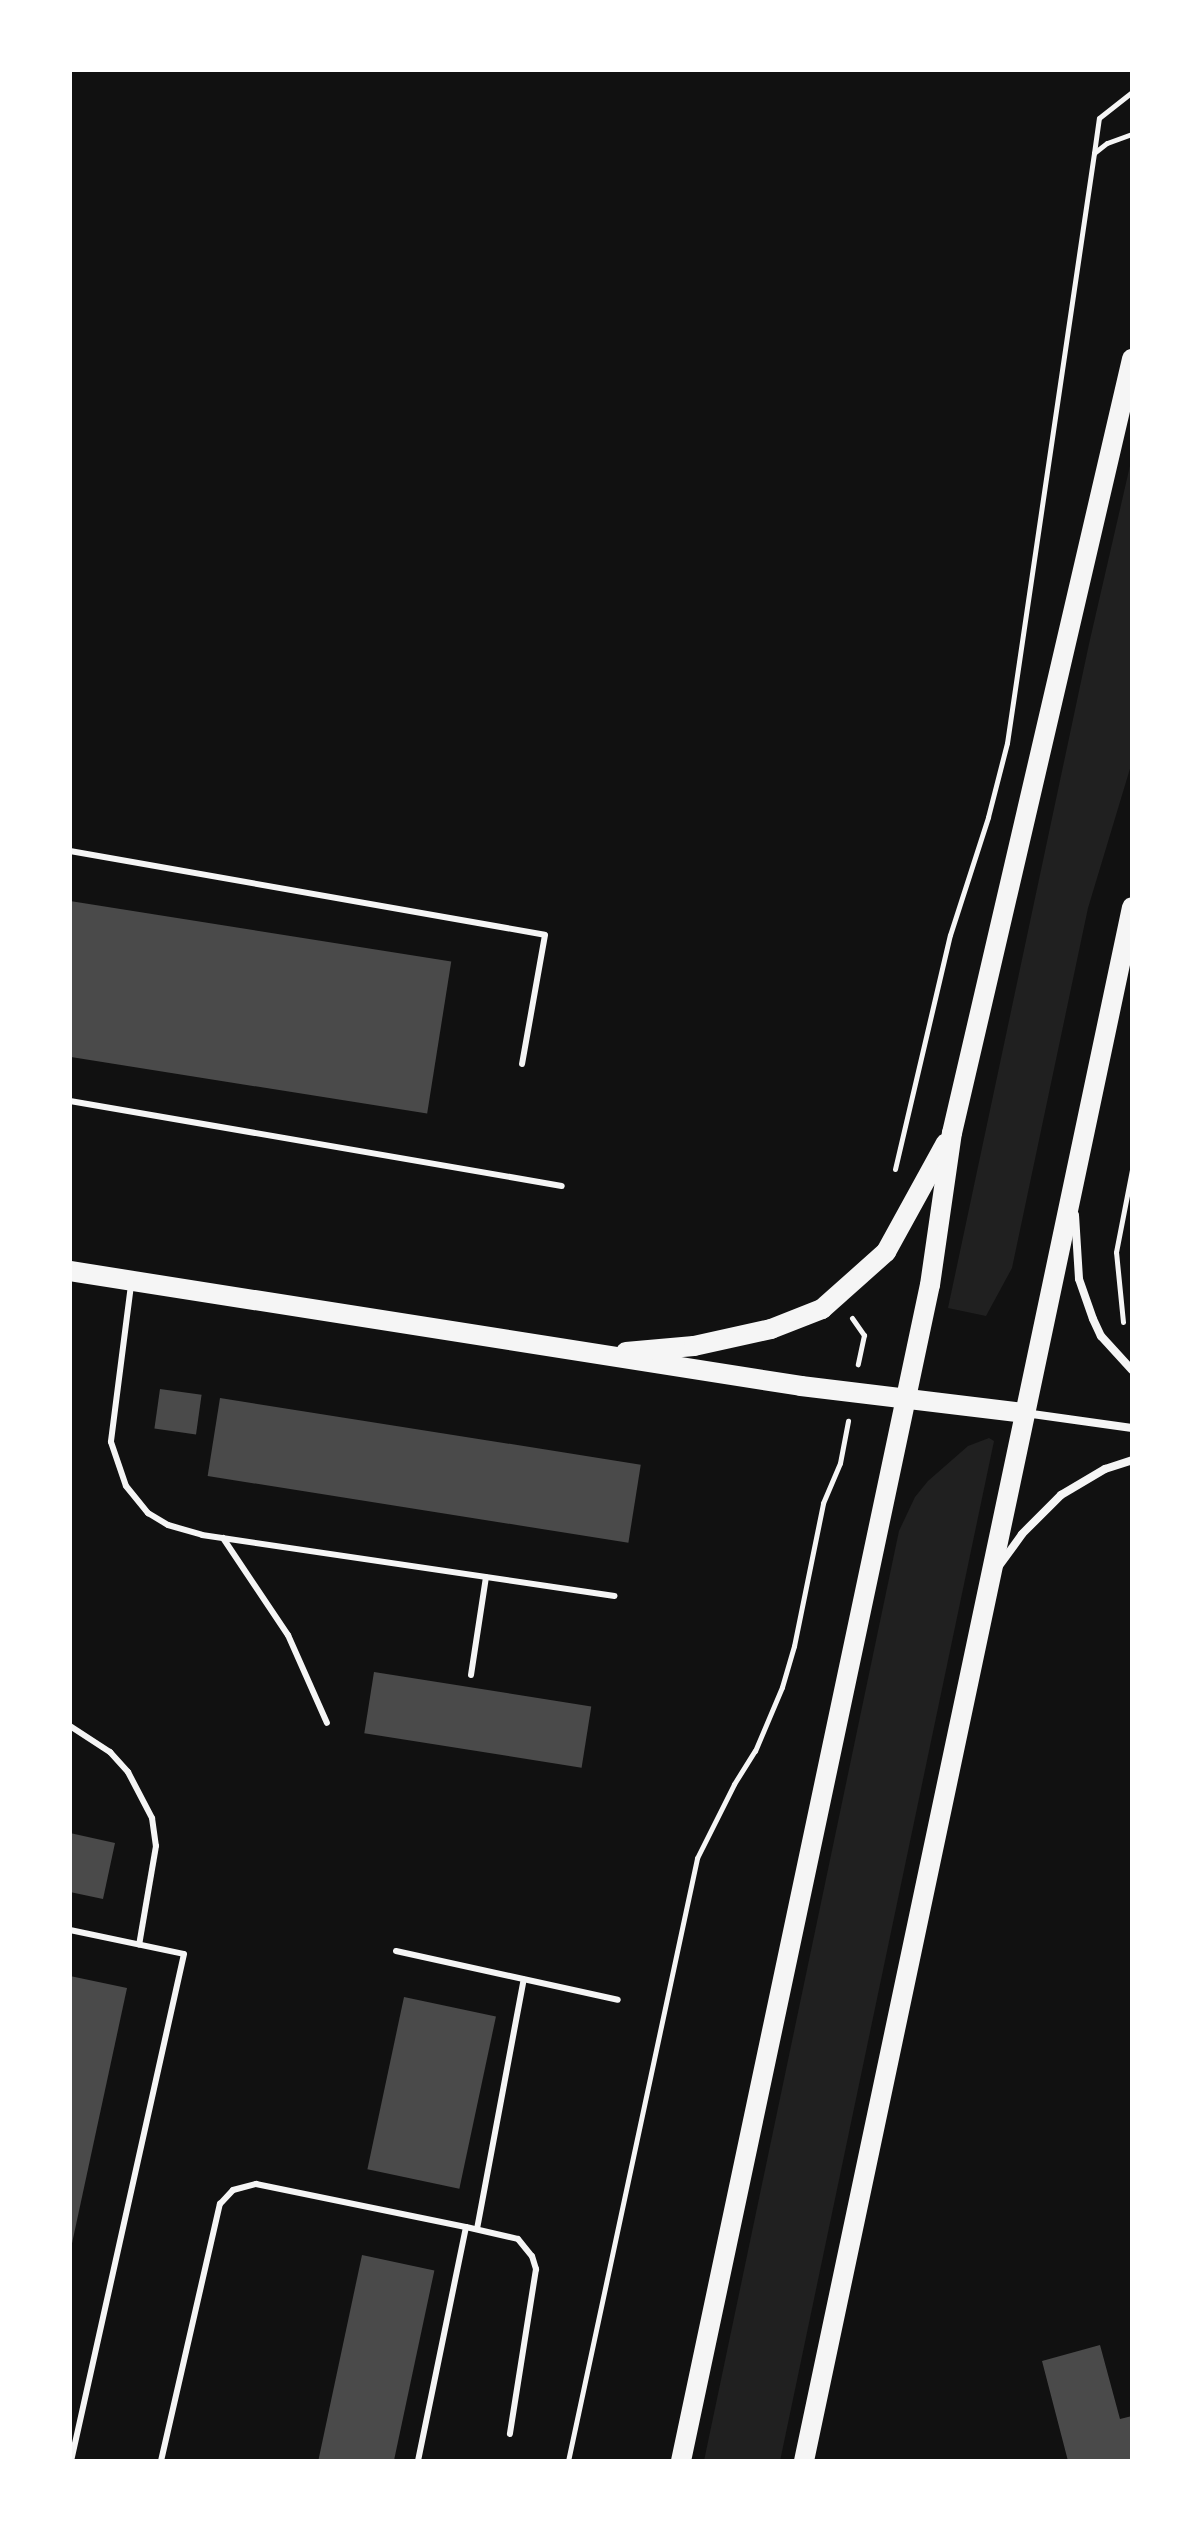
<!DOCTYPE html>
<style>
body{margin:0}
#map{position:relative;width:1202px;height:2531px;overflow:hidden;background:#111;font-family:Signika,sans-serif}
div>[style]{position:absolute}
.green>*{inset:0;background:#202020}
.building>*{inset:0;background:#4a4a4a;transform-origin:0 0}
.path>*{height:5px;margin:-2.5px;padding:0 2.5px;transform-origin:2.5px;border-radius:2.5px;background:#f5f5f5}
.service>*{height:6px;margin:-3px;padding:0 3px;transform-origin:3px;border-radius:3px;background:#f5f5f5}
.minor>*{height:8px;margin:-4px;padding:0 4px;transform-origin:4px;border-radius:4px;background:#f5f5f5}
.primary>*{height:20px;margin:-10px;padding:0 10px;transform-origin:10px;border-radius:10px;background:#f5f5f5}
span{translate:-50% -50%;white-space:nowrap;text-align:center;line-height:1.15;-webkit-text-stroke:6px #fff;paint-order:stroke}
.frame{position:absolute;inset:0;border:72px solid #fff;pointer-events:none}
</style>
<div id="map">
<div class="green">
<div style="clip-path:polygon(1132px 457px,1132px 762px,1088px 908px,1012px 1268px,986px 1316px,948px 1308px,1089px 644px)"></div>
<div style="clip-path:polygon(989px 1438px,994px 1441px,780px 2461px,704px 2461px,899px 1531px,915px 1497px,928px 1481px,968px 1446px)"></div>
</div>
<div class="building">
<div style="left:70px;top:901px;width:386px;height:154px;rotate:9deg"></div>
<div style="left:160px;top:1389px;width:42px;height:40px;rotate:8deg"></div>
<div style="left:220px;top:1398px;width:426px;height:79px;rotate:9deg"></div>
<div style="left:374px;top:1672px;width:220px;height:62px;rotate:9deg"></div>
<div style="clip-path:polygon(70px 1833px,115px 1843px,103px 1899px,70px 1892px)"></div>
<div style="clip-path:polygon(70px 1976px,127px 1988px,71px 2248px,70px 2248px)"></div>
<div style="left:404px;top:1997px;width:94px;height:176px;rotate:12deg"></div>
<div style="left:362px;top:2255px;width:74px;height:210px;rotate:12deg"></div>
<div style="clip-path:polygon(1100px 2345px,1120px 2419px,1132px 2416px,1132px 2455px,1130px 2461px,1068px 2461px,1042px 2361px)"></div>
</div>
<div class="path">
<div style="left:1094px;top:153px;width:35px;rotate:-82deg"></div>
<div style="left:1099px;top:118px;width:42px;rotate:-38.2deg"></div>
<div style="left:895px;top:1169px;width:240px;rotate:-76.8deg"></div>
<div style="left:950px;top:935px;width:124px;rotate:-72.1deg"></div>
<div style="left:988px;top:817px;width:76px;rotate:-75.6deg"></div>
<div style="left:1007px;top:743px;width:596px;rotate:-81.61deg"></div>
<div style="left:1094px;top:153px;width:16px;rotate:-38deg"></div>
<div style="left:1107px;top:143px;width:27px;rotate:-20deg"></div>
<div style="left:852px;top:1318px;width:21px;rotate:55deg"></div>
<div style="left:864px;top:1335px;width:30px;rotate:102deg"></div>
<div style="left:1123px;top:1322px;width:70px;rotate:-95.7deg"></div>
<div style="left:1116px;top:1252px;width:84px;rotate:-79deg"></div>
<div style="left:568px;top:2461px;width:617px;rotate:-77.92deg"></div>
<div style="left:697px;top:1858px;width:83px;rotate:-63.4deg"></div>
<div style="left:734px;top:1784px;width:39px;rotate:-58deg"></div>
<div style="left:755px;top:1751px;width:69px;rotate:-67.1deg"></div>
<div style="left:782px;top:1687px;width:43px;rotate:-73.7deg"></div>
<div style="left:794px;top:1646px;width:146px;rotate:-78.5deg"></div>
<div style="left:823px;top:1503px;width:43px;rotate:-67deg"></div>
<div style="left:840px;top:1463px;width:43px;rotate:-79.2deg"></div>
</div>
<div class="service">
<div style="left:70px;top:851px;width:482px;rotate:10deg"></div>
<div style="left:545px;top:935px;width:131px;rotate:100.1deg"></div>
<div style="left:70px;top:1101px;width:499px;rotate:9.8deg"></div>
<div style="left:131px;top:1285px;width:158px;rotate:97.3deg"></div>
<div style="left:111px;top:1442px;width:46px;rotate:71.2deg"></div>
<div style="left:126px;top:1486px;width:35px;rotate:51deg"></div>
<div style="left:148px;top:1513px;width:23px;rotate:31deg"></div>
<div style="left:168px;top:1525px;width:35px;rotate:16deg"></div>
<div style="left:202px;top:1535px;width:417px;rotate:8.4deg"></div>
<div style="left:223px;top:1538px;width:117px;rotate:56.2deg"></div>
<div style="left:288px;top:1635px;width:96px;rotate:66.1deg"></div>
<div style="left:471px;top:1675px;width:99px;rotate:-81.3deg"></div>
<div style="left:70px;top:1726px;width:48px;rotate:33deg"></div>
<div style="left:110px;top:1752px;width:27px;rotate:48deg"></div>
<div style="left:128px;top:1772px;width:52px;rotate:62.4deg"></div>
<div style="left:152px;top:1818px;width:28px;rotate:82deg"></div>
<div style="left:156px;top:1846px;width:100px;rotate:99.7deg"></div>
<div style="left:70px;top:1930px;width:116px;rotate:11.9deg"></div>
<div style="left:184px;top:1954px;width:519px;rotate:102.56deg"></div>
<div style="left:396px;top:1951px;width:227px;rotate:12.4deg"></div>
<div style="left:466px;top:2227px;width:53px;rotate:13deg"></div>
<div style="left:518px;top:2239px;width:22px;rotate:51deg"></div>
<div style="left:532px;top:2256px;width:14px;rotate:73deg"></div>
<div style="left:536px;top:2269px;width:167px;rotate:99deg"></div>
<div style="left:477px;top:2229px;width:254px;rotate:-79.4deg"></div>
<div style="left:161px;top:2461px;width:264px;rotate:-77.1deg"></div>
<div style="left:220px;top:2204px;width:19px;rotate:-47deg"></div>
<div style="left:233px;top:2190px;width:24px;rotate:-15deg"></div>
<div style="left:256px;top:2184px;width:214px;rotate:11.6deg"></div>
<div style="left:466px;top:2227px;width:239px;rotate:101.6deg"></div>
</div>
<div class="minor">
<div style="left:1075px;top:1215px;width:64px;rotate:86.4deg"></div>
<div style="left:1079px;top:1279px;width:42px;rotate:70.7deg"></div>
<div style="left:1093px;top:1319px;width:19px;rotate:65deg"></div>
<div style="left:1101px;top:1336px;width:46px;rotate:47.6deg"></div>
<div style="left:1025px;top:1413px;width:108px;rotate:8deg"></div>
<div style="left:999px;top:1566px;width:39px;rotate:-54deg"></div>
<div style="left:1022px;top:1534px;width:55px;rotate:-45deg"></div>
<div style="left:1061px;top:1495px;width:51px;rotate:-30.6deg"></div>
<div style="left:1105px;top:1469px;width:28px;rotate:-18deg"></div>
</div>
<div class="primary">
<div style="left:70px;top:1271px;width:740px;rotate:8.94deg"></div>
<div style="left:801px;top:1386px;width:225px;rotate:6.9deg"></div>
<div style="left:626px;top:1352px;width:68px;rotate:-5deg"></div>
<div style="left:694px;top:1346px;width:79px;rotate:-12.4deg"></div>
<div style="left:771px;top:1329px;width:55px;rotate:-21.4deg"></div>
<div style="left:822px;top:1309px;width:86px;rotate:-41.7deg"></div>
<div style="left:886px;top:1252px;width:124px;rotate:-61.2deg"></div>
<div style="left:681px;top:2461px;width:1202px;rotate:-78.05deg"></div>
<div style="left:930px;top:1285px;width:154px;rotate:-81.8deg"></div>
<div style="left:952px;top:1133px;width:795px;rotate:-76.91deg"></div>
<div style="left:804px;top:2461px;width:1588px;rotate:-78.08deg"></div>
</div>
<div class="frame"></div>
</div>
